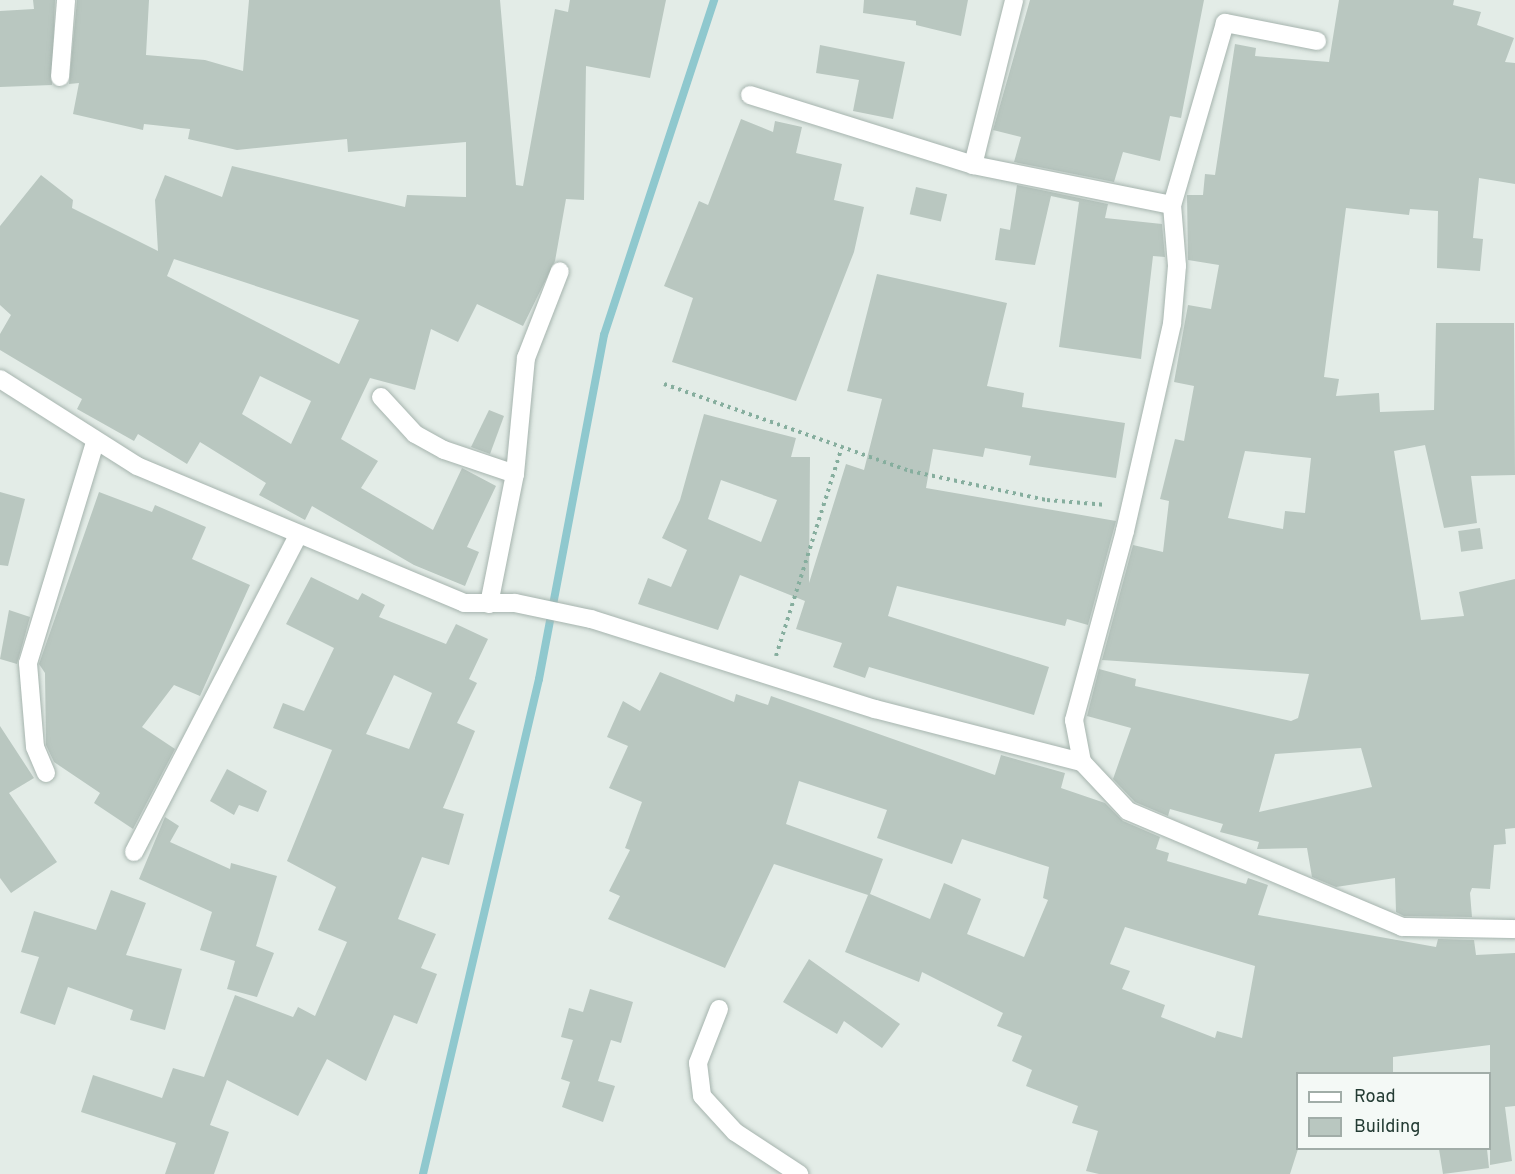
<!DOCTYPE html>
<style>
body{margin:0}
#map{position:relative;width:1515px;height:1174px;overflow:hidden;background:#e3ece7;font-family:Overpass,sans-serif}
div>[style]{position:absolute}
.stream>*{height:8px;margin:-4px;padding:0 4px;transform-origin:4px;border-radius:4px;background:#8fc8ce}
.building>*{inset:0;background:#b9c7c0;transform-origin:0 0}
.path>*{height:4px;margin-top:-2px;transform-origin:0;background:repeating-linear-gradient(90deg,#86ae9e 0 3px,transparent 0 7.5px)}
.roads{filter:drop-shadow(0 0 2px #a6b4ae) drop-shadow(0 0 2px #a6b4ae)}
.street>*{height:18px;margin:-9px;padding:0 9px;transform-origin:9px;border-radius:9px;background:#fff}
span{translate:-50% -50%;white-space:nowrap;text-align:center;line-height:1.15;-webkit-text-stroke:4.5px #f4f9f6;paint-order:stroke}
.legend{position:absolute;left:1296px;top:1072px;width:195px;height:78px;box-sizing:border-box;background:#f4f9f6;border:2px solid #a1ada8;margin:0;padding:8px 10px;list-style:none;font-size:18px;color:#243c34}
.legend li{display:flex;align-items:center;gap:12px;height:30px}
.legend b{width:30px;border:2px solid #a1ada8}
</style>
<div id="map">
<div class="stream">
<div style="left:423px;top:1174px;width:508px;rotate:-76.81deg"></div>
<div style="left:539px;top:679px;width:350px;rotate:-79.3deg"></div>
<div style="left:604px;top:335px;width:353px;rotate:-71.8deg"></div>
</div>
<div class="building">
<div style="clip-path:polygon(33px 0,55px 0,52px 85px,0 87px,0 11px,34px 9px)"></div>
<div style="clip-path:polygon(evenodd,77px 0,149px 0,146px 55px,205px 60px,243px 71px,249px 0,500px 0,516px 185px,523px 186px,555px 9px,568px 12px,570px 0,666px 0,650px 78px,586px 66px,584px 200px,566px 199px,555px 261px,523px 326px,477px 304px,458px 342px,431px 329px,415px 390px,370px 378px,341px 439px,378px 461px,361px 488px,433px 530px,462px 468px,496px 486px,467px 547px,479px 552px,465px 586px,414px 565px,312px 506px,305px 520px,259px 495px,266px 483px,200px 442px,187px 464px,138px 434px,134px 441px,77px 409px,82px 399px,0 350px,0 334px,11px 315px,0 305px,0 226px,41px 175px,73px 200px,72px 208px,158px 251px,155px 200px,165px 175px,222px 197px,232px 166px,405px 207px,407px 195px,466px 197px,466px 142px,348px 152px,347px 139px,237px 150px,188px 139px,190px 129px,144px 124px,143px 130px,73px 114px,79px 83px,69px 84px,77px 0,174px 259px,359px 320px,339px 364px,167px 276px,174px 259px,77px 0,260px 376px,311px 401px,291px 444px,242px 414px,260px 376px)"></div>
<div style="clip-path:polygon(864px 0,968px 0,961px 36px,916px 25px,916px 21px,863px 13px)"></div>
<div style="clip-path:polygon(1030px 0,1204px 0,1181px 118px,1170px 116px,1160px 161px,1123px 152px,1114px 182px,1014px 162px,1021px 137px,993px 130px)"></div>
<div style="clip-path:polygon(evenodd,1339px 0,1454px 0,1453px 5px,1481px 12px,1477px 25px,1514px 38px,1505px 62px,1515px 63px,1515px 184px,1479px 178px,1473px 238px,1483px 239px,1480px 271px,1437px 268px,1438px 211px,1410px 209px,1409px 215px,1346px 208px,1324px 377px,1339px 379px,1336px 396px,1379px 393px,1380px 412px,1434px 410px,1436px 323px,1514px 323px,1515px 475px,1471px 476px,1477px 523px,1444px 528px,1425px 445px,1394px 451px,1421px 620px,1464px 616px,1459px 592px,1515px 579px,1515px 828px,1505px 829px,1506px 844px,1494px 845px,1490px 889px,1472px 888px,1470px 893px,1472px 917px,1404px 916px,1396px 912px,1395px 878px,1336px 887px,1312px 877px,1307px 848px,1257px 849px,1259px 842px,1220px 832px,1223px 824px,1170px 809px,1168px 816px,1135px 802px,1113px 779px,1131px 728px,1087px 716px,1099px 669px,1136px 679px,1135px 686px,1291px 721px,1298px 718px,1309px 674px,1102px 660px,1133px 545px,1163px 552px,1169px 501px,1160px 499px,1175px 439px,1184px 441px,1194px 386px,1174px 382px,1188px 305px,1211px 309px,1219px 265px,1188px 260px,1187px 195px,1203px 195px,1205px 174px,1215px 175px,1235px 44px,1256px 48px,1255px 56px,1329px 62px,1339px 0,1245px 451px,1311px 458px,1305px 513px,1285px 511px,1283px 529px,1228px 518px,1245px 451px,1339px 0,1361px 748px,1372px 787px,1259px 812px,1275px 754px,1361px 748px)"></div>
<div style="clip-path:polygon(820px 45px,905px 62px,893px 119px,853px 111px,859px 80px,816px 73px)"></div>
<div style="clip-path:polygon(741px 119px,773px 132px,775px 121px,802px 127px,796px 153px,842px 164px,834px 200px,864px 207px,854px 252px,796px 401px,672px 362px,693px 298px,664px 286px,699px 201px,708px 205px)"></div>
<div style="clip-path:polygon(1017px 185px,1108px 204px,1105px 218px,1162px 224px,1165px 257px,1153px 256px,1141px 359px,1059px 347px,1079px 202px,1051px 196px,1035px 265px,995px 260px,1000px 228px,1010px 230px)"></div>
<div style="left:916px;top:187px;width:32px;height:28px;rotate:13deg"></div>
<div style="clip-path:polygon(evenodd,877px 274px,1007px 303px,987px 386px,1024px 393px,1022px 407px,1125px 423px,1116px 478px,1029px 465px,1031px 456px,985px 448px,983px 457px,933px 449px,926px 488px,1116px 521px,1088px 625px,1067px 619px,1065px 626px,897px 586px,888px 616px,1049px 667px,1034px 715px,869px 667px,865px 678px,833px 667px,842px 643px,796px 629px,805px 601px,740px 575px,718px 630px,638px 604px,648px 578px,671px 587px,687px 550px,662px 538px,680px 500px,704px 414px,796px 438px,791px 457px,810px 457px,809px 583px,846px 464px,864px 470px,882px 399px,847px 391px,877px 274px,721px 480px,777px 500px,761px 542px,708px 519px,721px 480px)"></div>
<div style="clip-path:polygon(489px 410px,504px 416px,490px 454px,471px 447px)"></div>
<div style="clip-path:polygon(0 492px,25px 499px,8px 566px,0 565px)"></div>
<div style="clip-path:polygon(99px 492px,152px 512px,155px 505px,206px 527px,192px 559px,250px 585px,200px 696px,174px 685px,142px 727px,175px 749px,133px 829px,94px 803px,100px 793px,54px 762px,46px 745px,45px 673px,39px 664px)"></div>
<div style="left:1480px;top:528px;width:21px;height:22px;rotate:82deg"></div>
<div style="clip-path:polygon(evenodd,311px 577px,358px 600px,362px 593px,385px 605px,379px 617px,446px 644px,456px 624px,488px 639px,469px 679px,477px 683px,457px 723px,475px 731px,443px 808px,464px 814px,449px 865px,422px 857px,398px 919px,436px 934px,421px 968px,437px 974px,417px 1024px,394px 1015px,366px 1081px,327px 1059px,298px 1116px,227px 1080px,210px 1125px,229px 1132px,214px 1174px,165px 1174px,176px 1143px,81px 1112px,93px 1075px,162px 1098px,173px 1068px,204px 1077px,235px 995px,293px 1017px,298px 1007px,315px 1016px,347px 942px,318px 930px,336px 887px,287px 861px,332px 750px,273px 728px,283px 703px,304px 711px,334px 648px,286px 624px,311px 577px,394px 675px,432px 693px,409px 749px,366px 734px,394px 675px)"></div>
<div style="clip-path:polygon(9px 610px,30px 617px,17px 664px,0 659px)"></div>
<div style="clip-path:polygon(evenodd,660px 672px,734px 702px,736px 694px,768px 705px,771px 696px,995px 775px,1001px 755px,1065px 773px,1061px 788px,1105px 803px,1123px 821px,1160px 837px,1156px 849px,1169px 853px,1167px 861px,1246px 884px,1248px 878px,1268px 885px,1258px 915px,1436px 947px,1438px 939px,1474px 940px,1476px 955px,1515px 953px,1515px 1106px,1505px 1107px,1512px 1161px,1490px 1165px,1490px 1045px,1393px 1057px,1393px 1074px,1298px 1074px,1298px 1149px,1290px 1174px,1099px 1174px,1086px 1171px,1098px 1131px,1072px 1123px,1078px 1106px,1026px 1086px,1032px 1070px,1012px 1061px,1022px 1036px,997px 1026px,1003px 1013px,922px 972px,919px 982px,845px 952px,868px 895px,774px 864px,725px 968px,608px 919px,620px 896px,609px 891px,630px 850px,625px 848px,642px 802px,609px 788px,628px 746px,607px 737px,623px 701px,640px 711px,660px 672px,799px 781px,887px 810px,877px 838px,952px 864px,962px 839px,1049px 867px,1043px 898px,1048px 900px,1024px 957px,967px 934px,981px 899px,944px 883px,930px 919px,870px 894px,883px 859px,786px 824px,799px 781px,660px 672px,1125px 927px,1255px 966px,1242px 1038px,1217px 1031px,1215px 1038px,1161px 1017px,1165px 1005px,1122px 989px,1130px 971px,1110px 964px,1125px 927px)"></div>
<div style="clip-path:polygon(0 726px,34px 778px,9px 793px,57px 862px,11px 893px,0 878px)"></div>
<div style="clip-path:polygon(227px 769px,267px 791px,258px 812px,239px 805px,234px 815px,210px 801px)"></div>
<div style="clip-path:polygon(165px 817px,179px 826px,170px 842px,230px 869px,231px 863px,277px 876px,256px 946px,274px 953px,257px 997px,227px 989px,235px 961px,200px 950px,212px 912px,139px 879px)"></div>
<div style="clip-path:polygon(111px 890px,146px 903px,126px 955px,182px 969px,165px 1030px,130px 1020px,133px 1010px,68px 987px,55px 1025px,20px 1013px,39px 957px,21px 952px,34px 911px,96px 930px)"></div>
<div style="clip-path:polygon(809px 959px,900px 1024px,882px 1048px,844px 1021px,837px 1034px,783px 1002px)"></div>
<div style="clip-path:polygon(590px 989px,633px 1002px,621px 1043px,611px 1040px,598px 1081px,615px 1086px,603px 1122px,562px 1107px,570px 1082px,561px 1079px,573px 1040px,561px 1037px,569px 1008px,583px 1012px)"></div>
<div style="clip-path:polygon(1439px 1149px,1487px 1149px,1489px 1168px,1443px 1174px)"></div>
</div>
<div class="path">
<div style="left:664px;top:384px;width:261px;rotate:19.5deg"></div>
<div style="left:910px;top:471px;width:140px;rotate:12deg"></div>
<div style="left:1047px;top:500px;width:60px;rotate:4.8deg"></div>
<div style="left:776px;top:656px;width:216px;rotate:-72.5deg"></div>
</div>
<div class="roads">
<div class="street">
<div style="left:1317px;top:41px;width:94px;rotate:-168.9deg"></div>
<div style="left:1225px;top:23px;width:190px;rotate:106.2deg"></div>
<div style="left:1172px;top:205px;width:61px;rotate:85.3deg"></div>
<div style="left:1177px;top:266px;width:58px;rotate:94.9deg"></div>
<div style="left:1172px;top:324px;width:212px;rotate:102.8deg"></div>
<div style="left:1125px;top:531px;width:196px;rotate:105.1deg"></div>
<div style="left:1074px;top:720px;width:43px;rotate:79.2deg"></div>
<div style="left:1082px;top:762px;width:67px;rotate:46.8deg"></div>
<div style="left:1128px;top:811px;width:298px;rotate:22.9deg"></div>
<div style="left:1402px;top:927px;width:113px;rotate:1deg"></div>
<div style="left:60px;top:77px;width:77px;rotate:-85.5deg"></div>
<div style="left:750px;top:95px;width:234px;rotate:17.4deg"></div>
<div style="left:973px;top:165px;width:203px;rotate:11.4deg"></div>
<div style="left:973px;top:165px;width:170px;rotate:-76deg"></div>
<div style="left:0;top:379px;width:162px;rotate:32.4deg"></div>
<div style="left:137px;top:466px;width:355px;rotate:22.7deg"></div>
<div style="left:464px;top:603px;width:51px"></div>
<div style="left:515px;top:603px;width:78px;rotate:11.9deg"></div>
<div style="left:591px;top:619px;width:298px;rotate:17.6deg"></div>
<div style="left:875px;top:709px;width:214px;rotate:14.4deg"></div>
<div style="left:381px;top:397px;width:50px;rotate:47.4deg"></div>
<div style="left:415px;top:434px;width:33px;rotate:29deg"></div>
<div style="left:444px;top:450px;width:75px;rotate:18.7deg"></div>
<div style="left:489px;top:604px;width:133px;rotate:-78.7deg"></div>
<div style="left:515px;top:474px;width:117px;rotate:-84.6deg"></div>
<div style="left:526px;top:358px;width:93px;rotate:-68.7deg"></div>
<div style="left:46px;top:773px;width:28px;rotate:-113deg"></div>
<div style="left:35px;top:747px;width:84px;rotate:-94.8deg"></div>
<div style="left:28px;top:663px;width:230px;rotate:-73.1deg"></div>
<div style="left:134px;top:852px;width:356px;rotate:-62.6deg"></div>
<div style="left:719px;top:1009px;width:58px;rotate:111.3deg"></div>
<div style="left:698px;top:1063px;width:33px;rotate:83deg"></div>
<div style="left:702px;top:1096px;width:49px;rotate:47.5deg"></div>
<div style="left:735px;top:1132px;width:77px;rotate:33.3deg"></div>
</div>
</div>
<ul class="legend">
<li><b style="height:8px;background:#fff"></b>Road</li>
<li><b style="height:16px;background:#b9c7c0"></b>Building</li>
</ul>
</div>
